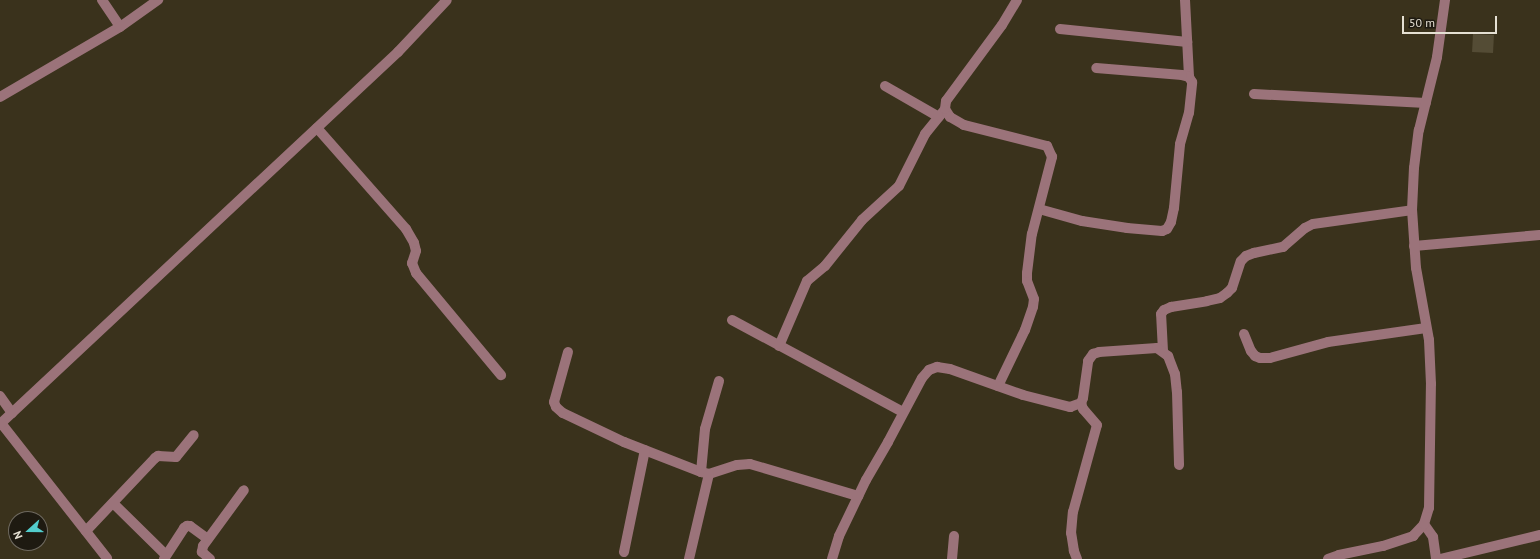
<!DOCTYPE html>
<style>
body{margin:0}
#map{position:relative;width:1540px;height:559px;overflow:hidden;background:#3a321c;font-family:"PT Sans",sans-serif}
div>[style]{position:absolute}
.building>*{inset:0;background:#544c35;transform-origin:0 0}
.minor>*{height:10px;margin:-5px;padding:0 5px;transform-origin:5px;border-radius:5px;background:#9b737a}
span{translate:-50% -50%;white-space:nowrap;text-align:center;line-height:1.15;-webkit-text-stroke:3px #1e1a11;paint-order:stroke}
.north{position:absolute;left:8px;top:511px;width:40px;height:40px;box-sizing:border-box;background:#1e1a11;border:1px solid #6e695f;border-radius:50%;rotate:249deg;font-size:11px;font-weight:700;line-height:16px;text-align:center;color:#e5e0d3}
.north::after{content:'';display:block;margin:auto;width:14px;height:18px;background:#52cdcd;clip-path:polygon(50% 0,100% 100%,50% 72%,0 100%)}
.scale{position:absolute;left:1402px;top:16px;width:95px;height:18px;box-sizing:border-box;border:2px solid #e5e0d3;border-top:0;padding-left:5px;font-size:12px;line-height:14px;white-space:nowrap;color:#e5e0d3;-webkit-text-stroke:3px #1e1a11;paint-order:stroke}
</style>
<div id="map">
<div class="building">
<div style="left:1473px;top:34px;width:21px;height:18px;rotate:3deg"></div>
</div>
<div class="minor">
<div style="left:102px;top:0;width:32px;rotate:56deg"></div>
<div style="left:1185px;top:0;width:77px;rotate:87deg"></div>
<div style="left:1060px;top:29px;width:128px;rotate:5.8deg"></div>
<div style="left:885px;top:86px;width:62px;rotate:29.9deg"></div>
<div style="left:1254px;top:94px;width:172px;rotate:3deg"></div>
<div style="left:0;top:97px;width:139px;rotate:-30.3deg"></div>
<div style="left:120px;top:27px;width:47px;rotate:-35.4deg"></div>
<div style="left:317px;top:128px;width:135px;rotate:48.6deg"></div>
<div style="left:406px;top:229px;width:16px;rotate:60deg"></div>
<div style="left:414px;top:243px;width:8px;rotate:76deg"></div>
<div style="left:416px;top:251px;width:13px;rotate:108deg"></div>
<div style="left:412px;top:263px;width:11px;rotate:68deg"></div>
<div style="left:416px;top:273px;width:133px;rotate:50.2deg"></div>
<div style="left:1039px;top:209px;width:45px;rotate:15.6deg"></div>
<div style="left:1082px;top:221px;width:46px;rotate:8.8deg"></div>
<div style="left:1127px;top:228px;width:35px;rotate:5deg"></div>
<div style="left:1162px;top:231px;width:5px;rotate:-22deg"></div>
<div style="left:1167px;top:229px;width:8px;rotate:-60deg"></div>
<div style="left:1171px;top:222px;width:14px;rotate:-78deg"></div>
<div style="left:1174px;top:208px;width:64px;rotate:-84.6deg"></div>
<div style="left:1180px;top:144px;width:32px;rotate:-74deg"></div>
<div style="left:1189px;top:113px;width:31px;rotate:-84deg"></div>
<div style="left:1192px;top:82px;width:6px;rotate:-121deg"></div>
<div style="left:1189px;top:77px;width:7px;rotate:-164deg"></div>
<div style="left:1182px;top:75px;width:86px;rotate:-175.3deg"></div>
<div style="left:1414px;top:246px;width:126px;rotate:-5deg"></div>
<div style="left:732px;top:320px;width:194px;rotate:28.3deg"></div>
<div style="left:1244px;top:334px;width:18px;rotate:68deg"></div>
<div style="left:1251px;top:351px;width:6px;rotate:51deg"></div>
<div style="left:1255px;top:356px;width:5px;rotate:22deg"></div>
<div style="left:1260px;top:358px;width:10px"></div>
<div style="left:1270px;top:358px;width:60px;rotate:-15.4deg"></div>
<div style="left:1328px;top:342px;width:99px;rotate:-8.1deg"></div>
<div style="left:779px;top:346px;width:71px;rotate:-66.7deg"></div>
<div style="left:807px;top:281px;width:23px;rotate:-40deg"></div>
<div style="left:825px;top:266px;width:59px;rotate:-51.2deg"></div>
<div style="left:862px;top:220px;width:50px;rotate:-42.6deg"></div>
<div style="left:899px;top:186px;width:58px;rotate:-63.4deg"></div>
<div style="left:925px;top:134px;width:32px;rotate:-51deg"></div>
<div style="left:1163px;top:351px;width:37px;rotate:-93deg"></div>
<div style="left:1161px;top:314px;width:5px;rotate:-53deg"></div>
<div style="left:1164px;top:310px;width:8px;rotate:-23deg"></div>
<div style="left:1171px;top:307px;width:36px;rotate:-9deg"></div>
<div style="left:1207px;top:301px;width:13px;rotate:-13deg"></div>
<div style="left:1220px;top:298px;width:9px;rotate:-36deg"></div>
<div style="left:1227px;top:293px;width:7px;rotate:-45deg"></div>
<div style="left:1232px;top:288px;width:28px;rotate:-72deg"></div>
<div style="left:1241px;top:261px;width:7px;rotate:-45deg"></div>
<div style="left:1246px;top:256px;width:9px;rotate:-21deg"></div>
<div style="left:1254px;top:253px;width:30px;rotate:-12deg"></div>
<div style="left:1283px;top:247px;width:29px;rotate:-41deg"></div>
<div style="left:1305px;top:228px;width:9px;rotate:-27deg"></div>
<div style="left:1313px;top:224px;width:100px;rotate:-8deg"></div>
<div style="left:568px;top:352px;width:52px;rotate:105.6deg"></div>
<div style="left:554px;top:402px;width:5px;rotate:68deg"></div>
<div style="left:556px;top:407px;width:9px;rotate:41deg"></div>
<div style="left:563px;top:413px;width:68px;rotate:25.4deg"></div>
<div style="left:624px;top:442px;width:83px;rotate:21.3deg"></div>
<div style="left:701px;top:472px;width:8px;rotate:14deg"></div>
<div style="left:709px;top:474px;width:29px;rotate:-18deg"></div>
<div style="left:737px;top:465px;width:13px;rotate:-4deg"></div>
<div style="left:750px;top:464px;width:113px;rotate:16.5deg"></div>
<div style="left:998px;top:386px;width:62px;rotate:-64.3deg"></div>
<div style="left:1025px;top:330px;width:24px;rotate:-71deg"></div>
<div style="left:1033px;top:307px;width:8px;rotate:-83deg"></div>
<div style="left:1034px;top:299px;width:19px;rotate:-111deg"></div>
<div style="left:1027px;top:281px;width:8px;rotate:-90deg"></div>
<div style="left:1027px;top:273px;width:39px;rotate:-83deg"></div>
<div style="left:1032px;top:234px;width:80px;rotate:-75.4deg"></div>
<div style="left:1052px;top:157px;width:12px;rotate:-114deg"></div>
<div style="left:1047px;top:146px;width:86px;rotate:-165.8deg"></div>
<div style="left:964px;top:125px;width:16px;rotate:-150deg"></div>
<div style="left:950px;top:117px;width:9px;rotate:-122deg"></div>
<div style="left:945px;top:109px;width:8px;rotate:-83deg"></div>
<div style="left:946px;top:101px;width:94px;rotate:-53.6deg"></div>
<div style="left:1002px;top:25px;width:29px;rotate:-59deg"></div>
<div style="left:0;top:396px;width:21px;rotate:55deg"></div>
<div style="left:1px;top:423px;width:172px;rotate:51.9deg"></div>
<div style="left:0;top:424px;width:545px;rotate:-43.07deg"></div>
<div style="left:398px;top:52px;width:71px;rotate:-46.7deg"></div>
<div style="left:701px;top:472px;width:43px;rotate:-84.7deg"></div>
<div style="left:705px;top:429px;width:50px;rotate:-73.7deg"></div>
<div style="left:113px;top:503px;width:74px;rotate:44.5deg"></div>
<div style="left:1424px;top:524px;width:16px;rotate:55deg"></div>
<div style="left:1433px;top:537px;width:22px;rotate:82deg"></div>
<div style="left:86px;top:531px;width:100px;rotate:-46.6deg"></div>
<div style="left:155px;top:458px;width:4px;rotate:-34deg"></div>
<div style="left:158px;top:456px;width:18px;rotate:3deg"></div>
<div style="left:176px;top:457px;width:28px;rotate:-51deg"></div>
<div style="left:624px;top:552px;width:104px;rotate:-78.4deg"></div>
<div style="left:164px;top:559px;width:37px;rotate:-57deg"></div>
<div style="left:184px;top:528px;width:4px;rotate:-34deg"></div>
<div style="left:187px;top:526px;width:3px"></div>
<div style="left:190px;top:526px;width:22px;rotate:36deg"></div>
<div style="left:210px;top:559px;width:11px;rotate:-139deg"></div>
<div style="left:202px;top:552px;width:6px;rotate:-81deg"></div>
<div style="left:203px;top:546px;width:69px;rotate:-53.8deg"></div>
<div style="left:689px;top:559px;width:87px;rotate:-76.8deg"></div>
<div style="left:832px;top:559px;width:24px;rotate:-73deg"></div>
<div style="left:839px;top:536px;width:62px;rotate:-64.3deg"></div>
<div style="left:866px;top:480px;width:44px;rotate:-59.9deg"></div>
<div style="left:888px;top:442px;width:72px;rotate:-62deg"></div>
<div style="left:922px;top:378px;width:11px;rotate:-49deg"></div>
<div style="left:929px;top:370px;width:9px;rotate:-21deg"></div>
<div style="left:937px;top:367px;width:13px;rotate:9deg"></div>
<div style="left:950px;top:369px;width:77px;rotate:19.6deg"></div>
<div style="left:1023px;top:395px;width:49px;rotate:14.3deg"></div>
<div style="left:1070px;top:407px;width:12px;rotate:-20deg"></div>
<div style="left:1081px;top:403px;width:5px;rotate:-68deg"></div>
<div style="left:1083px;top:398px;width:37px;rotate:-82deg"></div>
<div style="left:1088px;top:361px;width:9px;rotate:-54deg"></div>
<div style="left:1093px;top:354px;width:6px;rotate:-18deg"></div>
<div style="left:1099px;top:352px;width:58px;rotate:-3.9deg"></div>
<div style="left:1157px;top:348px;width:14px;rotate:36deg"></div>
<div style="left:1168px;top:356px;width:19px;rotate:69deg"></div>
<div style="left:1175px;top:374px;width:18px;rotate:84deg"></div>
<div style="left:1177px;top:392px;width:73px;rotate:88.4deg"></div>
<div style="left:952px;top:559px;width:23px;rotate:-85deg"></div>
<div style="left:1077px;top:559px;width:9px;rotate:-111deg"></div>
<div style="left:1074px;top:551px;width:18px;rotate:-99deg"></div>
<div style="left:1071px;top:533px;width:21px;rotate:-85deg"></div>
<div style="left:1073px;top:512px;width:90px;rotate:-74.6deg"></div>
<div style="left:1097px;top:425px;width:21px;rotate:-131deg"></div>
<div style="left:1083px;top:409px;width:6px;rotate:-108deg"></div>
<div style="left:1328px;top:559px;width:12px;rotate:-20deg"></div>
<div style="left:1339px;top:555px;width:45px;rotate:-11.6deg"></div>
<div style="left:1383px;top:546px;width:32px;rotate:-18deg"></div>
<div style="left:1413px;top:536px;width:16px;rotate:-47deg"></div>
<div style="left:1424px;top:524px;width:17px;rotate:-73deg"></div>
<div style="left:1429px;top:508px;width:124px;rotate:-89.1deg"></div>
<div style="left:1431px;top:384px;width:44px;rotate:-92.6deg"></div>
<div style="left:1429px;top:340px;width:73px;rotate:-100.2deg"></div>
<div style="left:1416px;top:268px;width:58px;rotate:-93.9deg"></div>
<div style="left:1412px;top:210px;width:42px;rotate:-87.3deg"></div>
<div style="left:1414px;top:168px;width:38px;rotate:-83deg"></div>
<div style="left:1419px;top:130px;width:75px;rotate:-76.1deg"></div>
<div style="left:1437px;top:57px;width:58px;rotate:-82deg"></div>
<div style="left:1440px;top:559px;width:103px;rotate:-13.5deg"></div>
</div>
<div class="north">N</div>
<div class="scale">50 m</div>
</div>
